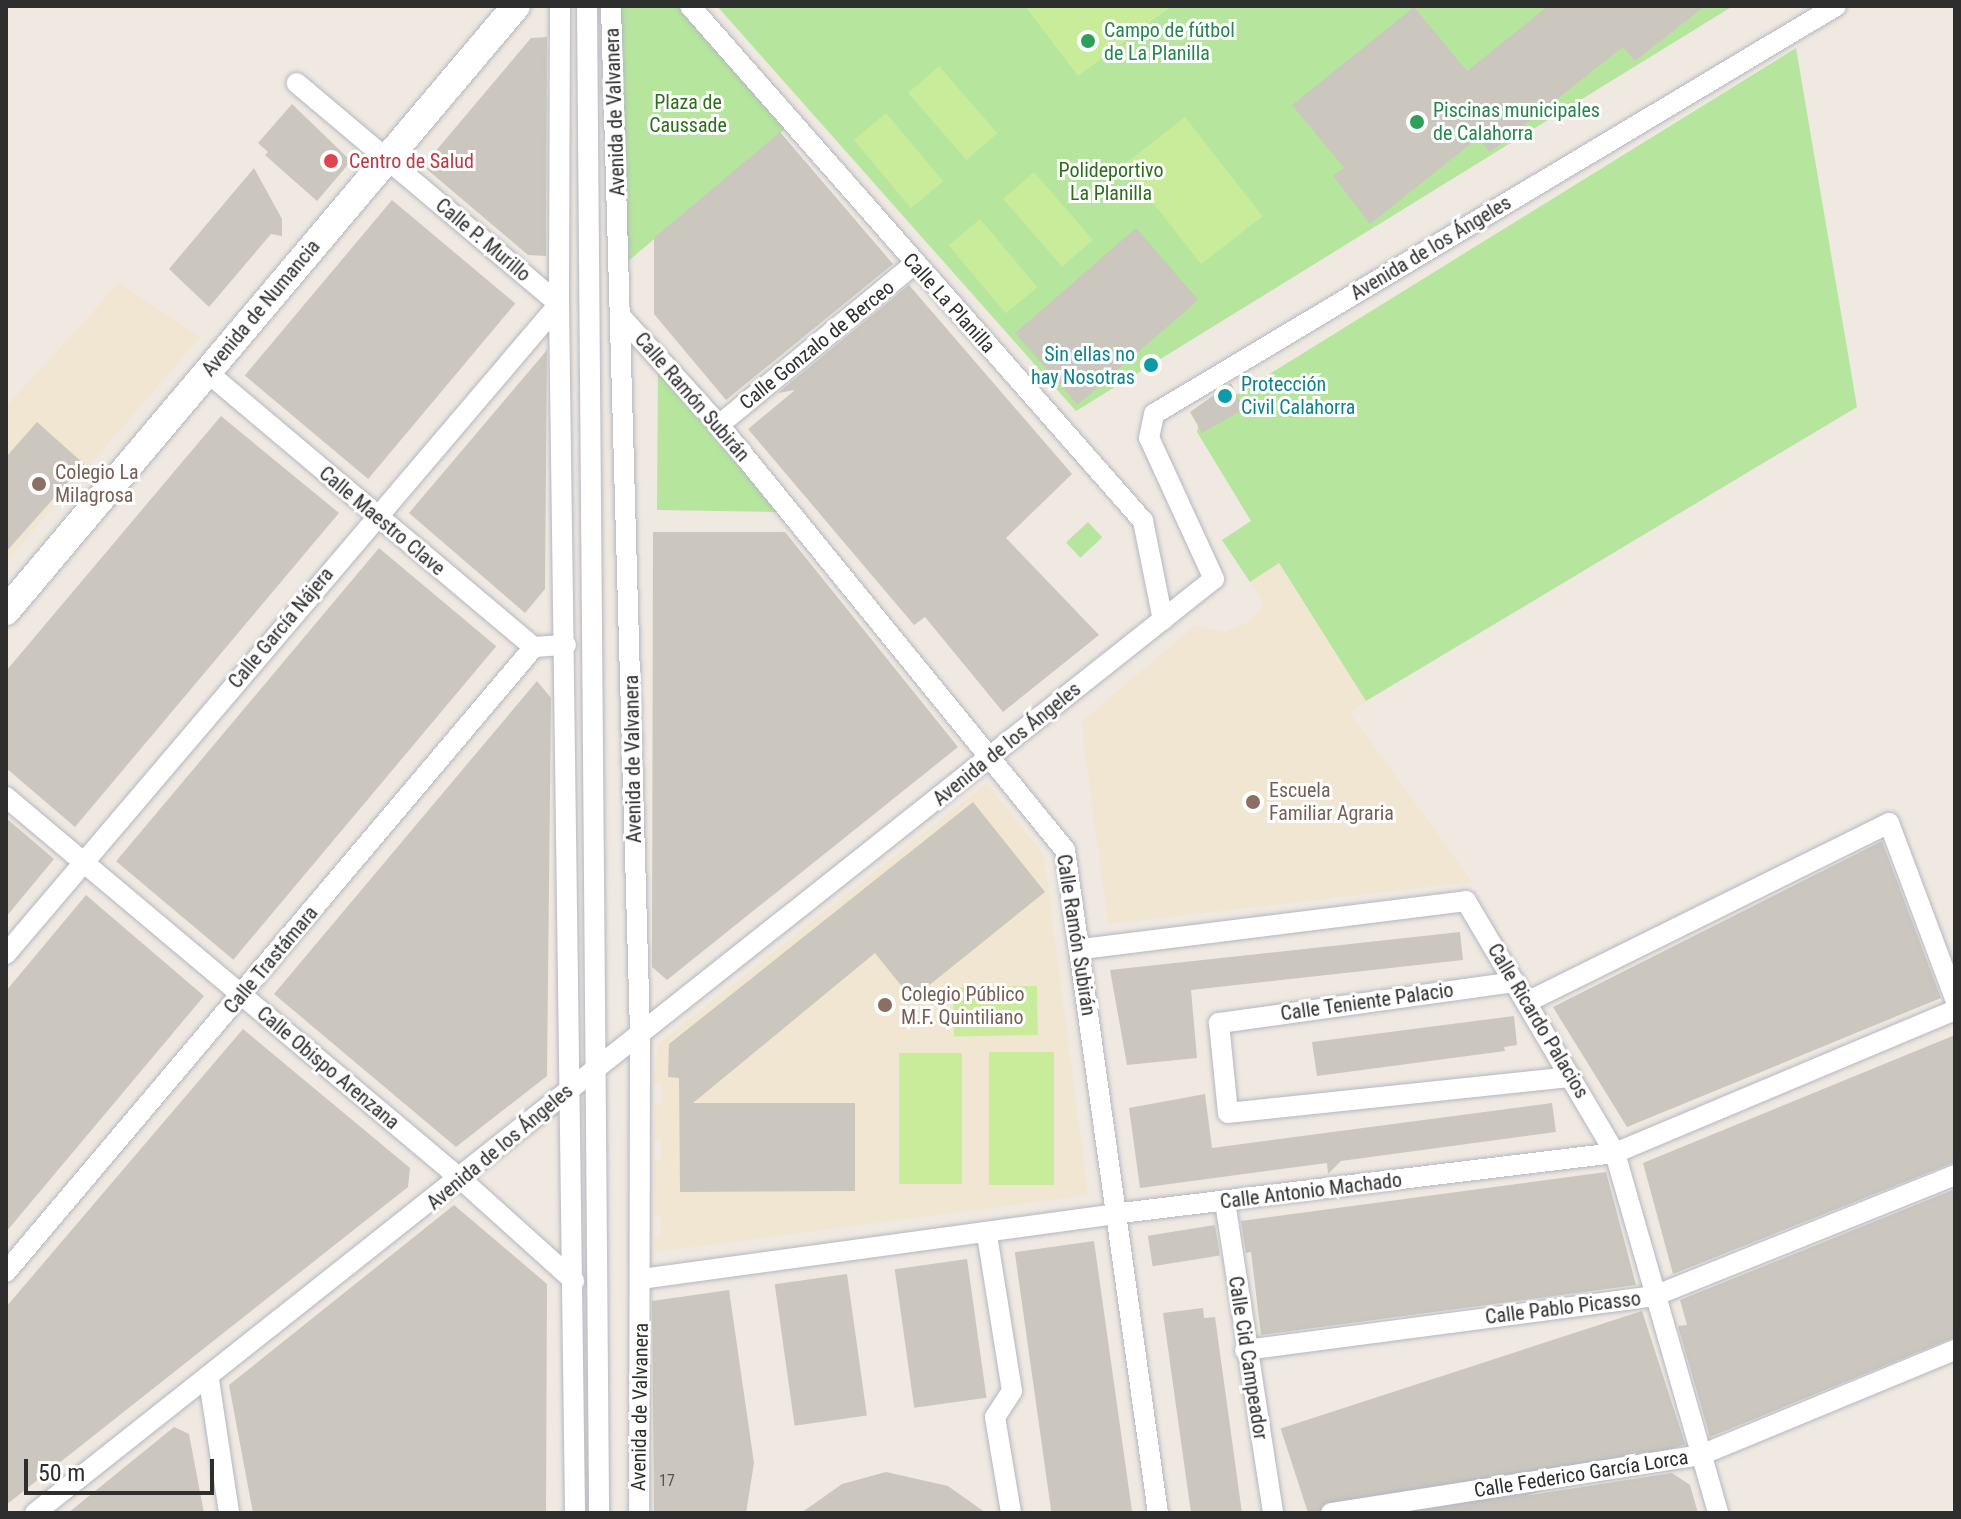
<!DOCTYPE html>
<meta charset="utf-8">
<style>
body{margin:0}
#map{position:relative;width:1961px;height:1519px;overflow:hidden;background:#efe9e1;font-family:"Roboto Condensed",sans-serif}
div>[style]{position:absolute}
.education>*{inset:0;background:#f0e6d1}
.green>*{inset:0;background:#b6e59e;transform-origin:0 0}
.pitch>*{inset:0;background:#c9ec9a;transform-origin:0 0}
.building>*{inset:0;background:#cbc7bf;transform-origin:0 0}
.roads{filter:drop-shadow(0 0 2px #b4b7c1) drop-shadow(0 0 2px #b4b7c1)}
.street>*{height:20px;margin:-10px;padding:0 10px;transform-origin:10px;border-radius:10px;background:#fff}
.secondary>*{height:28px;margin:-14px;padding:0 14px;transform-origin:14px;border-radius:14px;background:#fff}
.dots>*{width:22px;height:22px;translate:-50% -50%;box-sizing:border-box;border:4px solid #fff;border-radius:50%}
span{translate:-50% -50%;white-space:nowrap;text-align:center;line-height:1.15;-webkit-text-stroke:6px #fff;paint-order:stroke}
.number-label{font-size:16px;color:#555452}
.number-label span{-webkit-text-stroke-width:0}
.leisure-label{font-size:20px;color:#27864d}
.left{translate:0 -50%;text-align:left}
.park-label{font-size:20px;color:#2c6e1b}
.street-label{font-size:20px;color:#2e2e2e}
.health-label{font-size:20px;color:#be3a42}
.culture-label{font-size:20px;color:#0d838f}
.right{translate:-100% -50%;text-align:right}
.education-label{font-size:20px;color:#785e54}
.frame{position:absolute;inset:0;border:8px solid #2e2e2e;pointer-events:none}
.scale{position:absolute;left:24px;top:1459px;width:190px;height:36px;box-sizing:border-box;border:4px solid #2e2e2e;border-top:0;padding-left:10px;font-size:24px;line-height:28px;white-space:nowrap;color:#2e2e2e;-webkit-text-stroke:6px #fff;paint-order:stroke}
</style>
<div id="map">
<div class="education">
<div style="clip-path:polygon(119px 283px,200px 337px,6px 562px,6px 407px)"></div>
<div style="clip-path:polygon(1278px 563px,1366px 701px,1350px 713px,1472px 882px,1108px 924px,1081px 722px,1195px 626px,1225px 632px,1249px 622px,1264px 604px,1250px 582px)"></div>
<div style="clip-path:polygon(987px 783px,1044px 856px,1088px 1195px,655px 1252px,654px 1237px,660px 1237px,661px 1217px,655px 1216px,654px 1160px,661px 1159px,661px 1139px,654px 1139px,655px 1103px,661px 1103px,662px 1085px,654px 1082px,658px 1044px)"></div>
</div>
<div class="green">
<div style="clip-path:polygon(611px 6px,690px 6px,793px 122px,621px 267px)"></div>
<div style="clip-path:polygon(717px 6px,1733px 6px,1076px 411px)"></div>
<div style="clip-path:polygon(1796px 48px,1857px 407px,1366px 701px,1279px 563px,1250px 582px,1222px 540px,1251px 521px,1197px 432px,1200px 417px)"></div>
<div style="clip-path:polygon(658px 364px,777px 512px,657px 510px)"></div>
<div style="left:1088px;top:522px;width:21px;height:30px;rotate:47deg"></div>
</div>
<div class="pitch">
<div style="clip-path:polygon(1025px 6px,1172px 6px,1078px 76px)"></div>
<div style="left:939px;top:66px;width:89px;height:41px;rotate:49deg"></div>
<div style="left:886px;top:113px;width:89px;height:42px;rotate:50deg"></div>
<div style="left:1185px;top:117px;width:126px;height:78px;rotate:52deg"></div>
<div style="left:1034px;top:172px;width:90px;height:41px;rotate:49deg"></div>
<div style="left:980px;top:219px;width:89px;height:41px;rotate:50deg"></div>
<div style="left:1037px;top:986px;width:49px;height:84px;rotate:89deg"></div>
<div style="left:989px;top:1052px;width:65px;height:133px"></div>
<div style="left:962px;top:1053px;width:131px;height:63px;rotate:90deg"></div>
</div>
<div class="building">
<div style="clip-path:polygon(1548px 6px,1705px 6px,1635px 61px,1623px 47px,1490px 152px,1478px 138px,1370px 224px,1333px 176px,1344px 168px,1292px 105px,1414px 7px,1467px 71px)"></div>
<div style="clip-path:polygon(547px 37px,546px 256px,528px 255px,423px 166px,531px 38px)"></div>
<div style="clip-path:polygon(292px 104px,351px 161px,317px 201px,265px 155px,268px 152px,258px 143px)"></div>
<div style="clip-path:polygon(780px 132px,893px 264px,726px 400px,654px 314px,654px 238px)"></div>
<div style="clip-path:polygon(254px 168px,282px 219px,282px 236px,271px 234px,209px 307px,169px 269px)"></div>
<div style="left:392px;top:200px;width:161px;height:229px;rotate:40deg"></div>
<div style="left:1136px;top:228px;width:95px;height:160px;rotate:49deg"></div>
<div style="clip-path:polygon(909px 285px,1072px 474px,1006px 538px,1099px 635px,1003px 712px,925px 617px,914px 625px,748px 429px,795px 390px,778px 393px)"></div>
<div style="clip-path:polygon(547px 350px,545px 589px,525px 613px,409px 513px)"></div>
<div style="clip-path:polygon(1231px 383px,1244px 409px,1202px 433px,1190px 412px)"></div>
<div style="clip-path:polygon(221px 416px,339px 513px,75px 827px,6px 768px,6px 671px)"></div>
<div style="clip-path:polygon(37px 422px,84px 464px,6px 552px,6px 457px)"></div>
<div style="clip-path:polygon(653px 532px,785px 532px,958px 747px,667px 980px,652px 967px)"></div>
<div style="left:379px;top:548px;width:153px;height:409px;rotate:40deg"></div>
<div style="clip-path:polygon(537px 681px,551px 698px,547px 1076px,456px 1147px,274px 994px)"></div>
<div style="clip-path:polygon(973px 802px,1045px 892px,912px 999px,875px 953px,693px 1103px,855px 1103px,855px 1191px,680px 1192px,679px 1078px,668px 1077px,669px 1044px)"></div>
<div style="clip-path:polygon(6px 818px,54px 859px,6px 917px)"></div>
<div style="clip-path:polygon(1882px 841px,1941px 998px,1627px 1127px,1553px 1007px)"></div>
<div style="clip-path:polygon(86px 895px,204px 996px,6px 1232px,6px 991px)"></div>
<div style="clip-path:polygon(1460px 932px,1463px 960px,1191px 990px,1197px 1058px,1127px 1065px,1110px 970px)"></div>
<div style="clip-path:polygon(1514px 1016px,1517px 1045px,1504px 1047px,1505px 1051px,1317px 1076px,1312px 1042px)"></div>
<div style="clip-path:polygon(243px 1029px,410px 1168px,408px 1187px,6px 1505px,6px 1307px)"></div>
<div style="clip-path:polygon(1955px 1035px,1955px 1162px,1673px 1274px,1643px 1163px)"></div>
<div style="clip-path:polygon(1205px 1094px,1212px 1148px,1552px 1103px,1556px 1132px,1341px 1161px,1328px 1174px,1327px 1163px,1140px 1188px,1129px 1108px)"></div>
<div style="clip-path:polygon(1606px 1172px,1636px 1285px,1261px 1335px,1251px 1252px,1246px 1253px,1241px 1221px)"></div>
<div style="clip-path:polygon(1955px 1189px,1955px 1337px,1710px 1437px,1678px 1326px,1687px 1325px,1680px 1300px)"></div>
<div style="clip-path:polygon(454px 1205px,547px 1284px,546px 1513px,253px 1513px,229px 1385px)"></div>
<div style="left:1215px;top:1225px;width:31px;height:68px;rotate:81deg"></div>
<div style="left:1094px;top:1241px;width:274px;height:80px;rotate:82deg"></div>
<div style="left:967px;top:1259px;width:140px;height:73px;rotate:82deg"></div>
<div style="left:847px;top:1274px;width:143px;height:73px;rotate:82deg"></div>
<div style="clip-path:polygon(729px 1290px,754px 1463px,746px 1513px,654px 1513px,652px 1301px)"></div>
<div style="clip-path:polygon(1203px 1308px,1204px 1318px,1215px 1317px,1242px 1513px,1191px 1513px,1163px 1313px)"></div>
<div style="left:1642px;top:1311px;width:140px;height:380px;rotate:72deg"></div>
<div style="clip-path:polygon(174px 1427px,189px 1434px,204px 1513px,68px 1513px)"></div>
<div style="clip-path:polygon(886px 1472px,948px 1486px,986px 1513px,801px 1513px,842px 1484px)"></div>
<div style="clip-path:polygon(1672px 1473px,1690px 1485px,1698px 1513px,1415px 1513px)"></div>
</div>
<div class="roads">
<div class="street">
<div style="left:560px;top:6px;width:298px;rotate:90.2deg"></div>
<div style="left:559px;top:304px;width:1209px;rotate:89.24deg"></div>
<div style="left:587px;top:6px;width:1507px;rotate:89.54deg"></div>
<div style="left:611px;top:6px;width:1027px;rotate:88.38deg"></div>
<div style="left:640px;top:1033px;width:480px;rotate:90.1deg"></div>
<div style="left:690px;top:6px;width:686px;rotate:48.66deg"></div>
<div style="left:1143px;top:521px;width:101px;rotate:78.6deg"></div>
<div style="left:623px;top:319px;width:143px;rotate:47.8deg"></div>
<div style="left:719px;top:425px;width:548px;rotate:50.85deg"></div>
<div style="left:1065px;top:850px;width:669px;rotate:82.02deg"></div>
<div style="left:207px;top:372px;width:427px;rotate:40.1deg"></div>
<div style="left:534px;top:647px;width:32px;rotate:-4deg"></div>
<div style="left:719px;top:425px;width:253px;rotate:-39.5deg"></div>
<div style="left:6px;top:797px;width:596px;rotate:40.03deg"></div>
<div style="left:462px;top:1180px;width:151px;rotate:42deg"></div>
<div style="left:1082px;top:949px;width:387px;rotate:-7.1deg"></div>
<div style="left:1466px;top:901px;width:293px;rotate:59.4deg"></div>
<div style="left:1615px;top:1153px;width:374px;rotate:74deg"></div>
<div style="left:6px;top:954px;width:853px;rotate:-49.61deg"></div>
<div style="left:559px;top:304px;width:343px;rotate:-139.9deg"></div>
<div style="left:1515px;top:982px;width:299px;rotate:172.1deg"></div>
<div style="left:1219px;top:1023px;width:90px;rotate:84.3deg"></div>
<div style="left:1228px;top:1113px;width:345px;rotate:-6deg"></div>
<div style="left:1527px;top:1002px;width:404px;rotate:-26.3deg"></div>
<div style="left:1889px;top:823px;width:188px;rotate:69.4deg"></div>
<div style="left:1225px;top:1202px;width:315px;rotate:81.2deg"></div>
<div style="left:987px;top:1235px;width:158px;rotate:80.9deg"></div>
<div style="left:1012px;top:1391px;width:31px;rotate:123deg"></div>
<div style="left:995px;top:1417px;width:97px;rotate:80.5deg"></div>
<div style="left:6px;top:1272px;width:818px;rotate:-49.81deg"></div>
<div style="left:641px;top:1279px;width:476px;rotate:-7.8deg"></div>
<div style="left:1113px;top:1214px;width:506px;rotate:-6.93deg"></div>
<div style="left:1615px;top:1153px;width:369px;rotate:-22.8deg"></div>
<div style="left:1245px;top:1350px;width:413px;rotate:-7.5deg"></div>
<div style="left:1654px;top:1296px;width:324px;rotate:-21.9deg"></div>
<div style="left:209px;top:1380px;width:134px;rotate:81.4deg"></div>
<div style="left:35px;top:1513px;width:1504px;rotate:-38.39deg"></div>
<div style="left:1214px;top:579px;width:155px;rotate:-114.7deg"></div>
<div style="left:1149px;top:438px;width:25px;rotate:-78deg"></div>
<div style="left:1154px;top:414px;width:795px;rotate:-30.89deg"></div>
<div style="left:1331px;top:1513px;width:375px;rotate:-8.9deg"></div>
<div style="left:1701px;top:1455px;width:275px;rotate:-22.5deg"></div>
</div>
<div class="secondary">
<div style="left:6px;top:611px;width:791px;rotate:-49.87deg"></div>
</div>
</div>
<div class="dots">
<div style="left:1088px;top:41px;background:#2e9e5b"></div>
<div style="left:1417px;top:122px;background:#2e9e5b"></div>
<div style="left:331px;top:161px;background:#e0444e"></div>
<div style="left:1151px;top:365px;background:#0f9aa8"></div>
<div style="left:1225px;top:396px;background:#0f9aa8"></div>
<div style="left:39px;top:484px;background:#8d6e63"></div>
<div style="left:1253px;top:802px;background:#8d6e63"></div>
<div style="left:885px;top:1005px;background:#8d6e63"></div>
</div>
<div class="number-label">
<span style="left:667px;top:1481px">17</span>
</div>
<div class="leisure-label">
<span class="left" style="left:1104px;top:42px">Campo de fútbol<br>de La Planilla</span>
<span class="left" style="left:1433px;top:122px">Piscinas municipales<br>de Calahorra</span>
</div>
<div class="park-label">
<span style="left:688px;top:114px">Plaza de<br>Caussade</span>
<span style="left:1111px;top:182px">Polideportivo<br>La Planilla</span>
</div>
<div class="street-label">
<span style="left:615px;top:112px;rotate:-92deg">Avenida de Valvanera</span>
<span style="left:483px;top:240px;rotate:40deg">Calle P. Murillo</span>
<span style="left:1431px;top:248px;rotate:-31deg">Avenida de los Ángeles</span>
<span style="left:949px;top:303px;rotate:48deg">Calle La Planilla</span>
<span style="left:261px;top:308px;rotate:-50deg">Avenida de Numancia</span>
<span style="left:817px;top:345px;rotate:-39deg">Calle Gonzalo de Berceo</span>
<span style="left:692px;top:397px;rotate:49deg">Calle Ramón Subirán</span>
<span style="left:382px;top:521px;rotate:40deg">Calle Maestro Clave</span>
<span style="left:281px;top:628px;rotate:-50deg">Calle García Nájera</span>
<span style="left:1007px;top:744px;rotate:-39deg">Avenida de los Ángeles</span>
<span style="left:633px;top:759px;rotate:-91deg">Avenida de Valvanera</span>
<span style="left:1076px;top:935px;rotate:81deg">Calle Ramón Subirán</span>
<span style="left:271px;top:960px;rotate:-50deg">Calle Trastámara</span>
<span style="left:1367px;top:1002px;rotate:-8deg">Calle Teniente Palacio</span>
<span style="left:1538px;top:1021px;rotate:59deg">Calle Ricardo Palacios</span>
<span style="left:328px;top:1068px;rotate:40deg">Calle Obispo Arenzana</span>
<span style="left:500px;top:1147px;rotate:-40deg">Avenida de los Ángeles</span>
<span style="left:1311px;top:1191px;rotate:-7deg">Calle Antonio Machado</span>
<span style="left:1563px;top:1308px;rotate:-7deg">Calle Pablo Picasso</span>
<span style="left:1248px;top:1358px;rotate:81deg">Calle Cid Campeador</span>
<span style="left:640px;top:1407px;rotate:-89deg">Avenida de Valvanera</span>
<span style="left:1581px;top:1474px;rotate:-9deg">Calle Federico García Lorca</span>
</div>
<div class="health-label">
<span class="left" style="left:349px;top:161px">Centro de Salud</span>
</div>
<div class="culture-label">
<span class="right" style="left:1135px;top:366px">Sin ellas no<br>hay Nosotras</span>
<span class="left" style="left:1241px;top:396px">Protección<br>Civil Calahorra</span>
</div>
<div class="education-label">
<span class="left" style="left:55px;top:484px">Colegio La<br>Milagrosa</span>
<span class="left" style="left:1269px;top:802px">Escuela<br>Familiar Agraria</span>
<span class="left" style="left:901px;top:1006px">Colegio Público<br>M.F. Quintiliano</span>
</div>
<div class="frame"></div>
<div class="scale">50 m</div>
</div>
